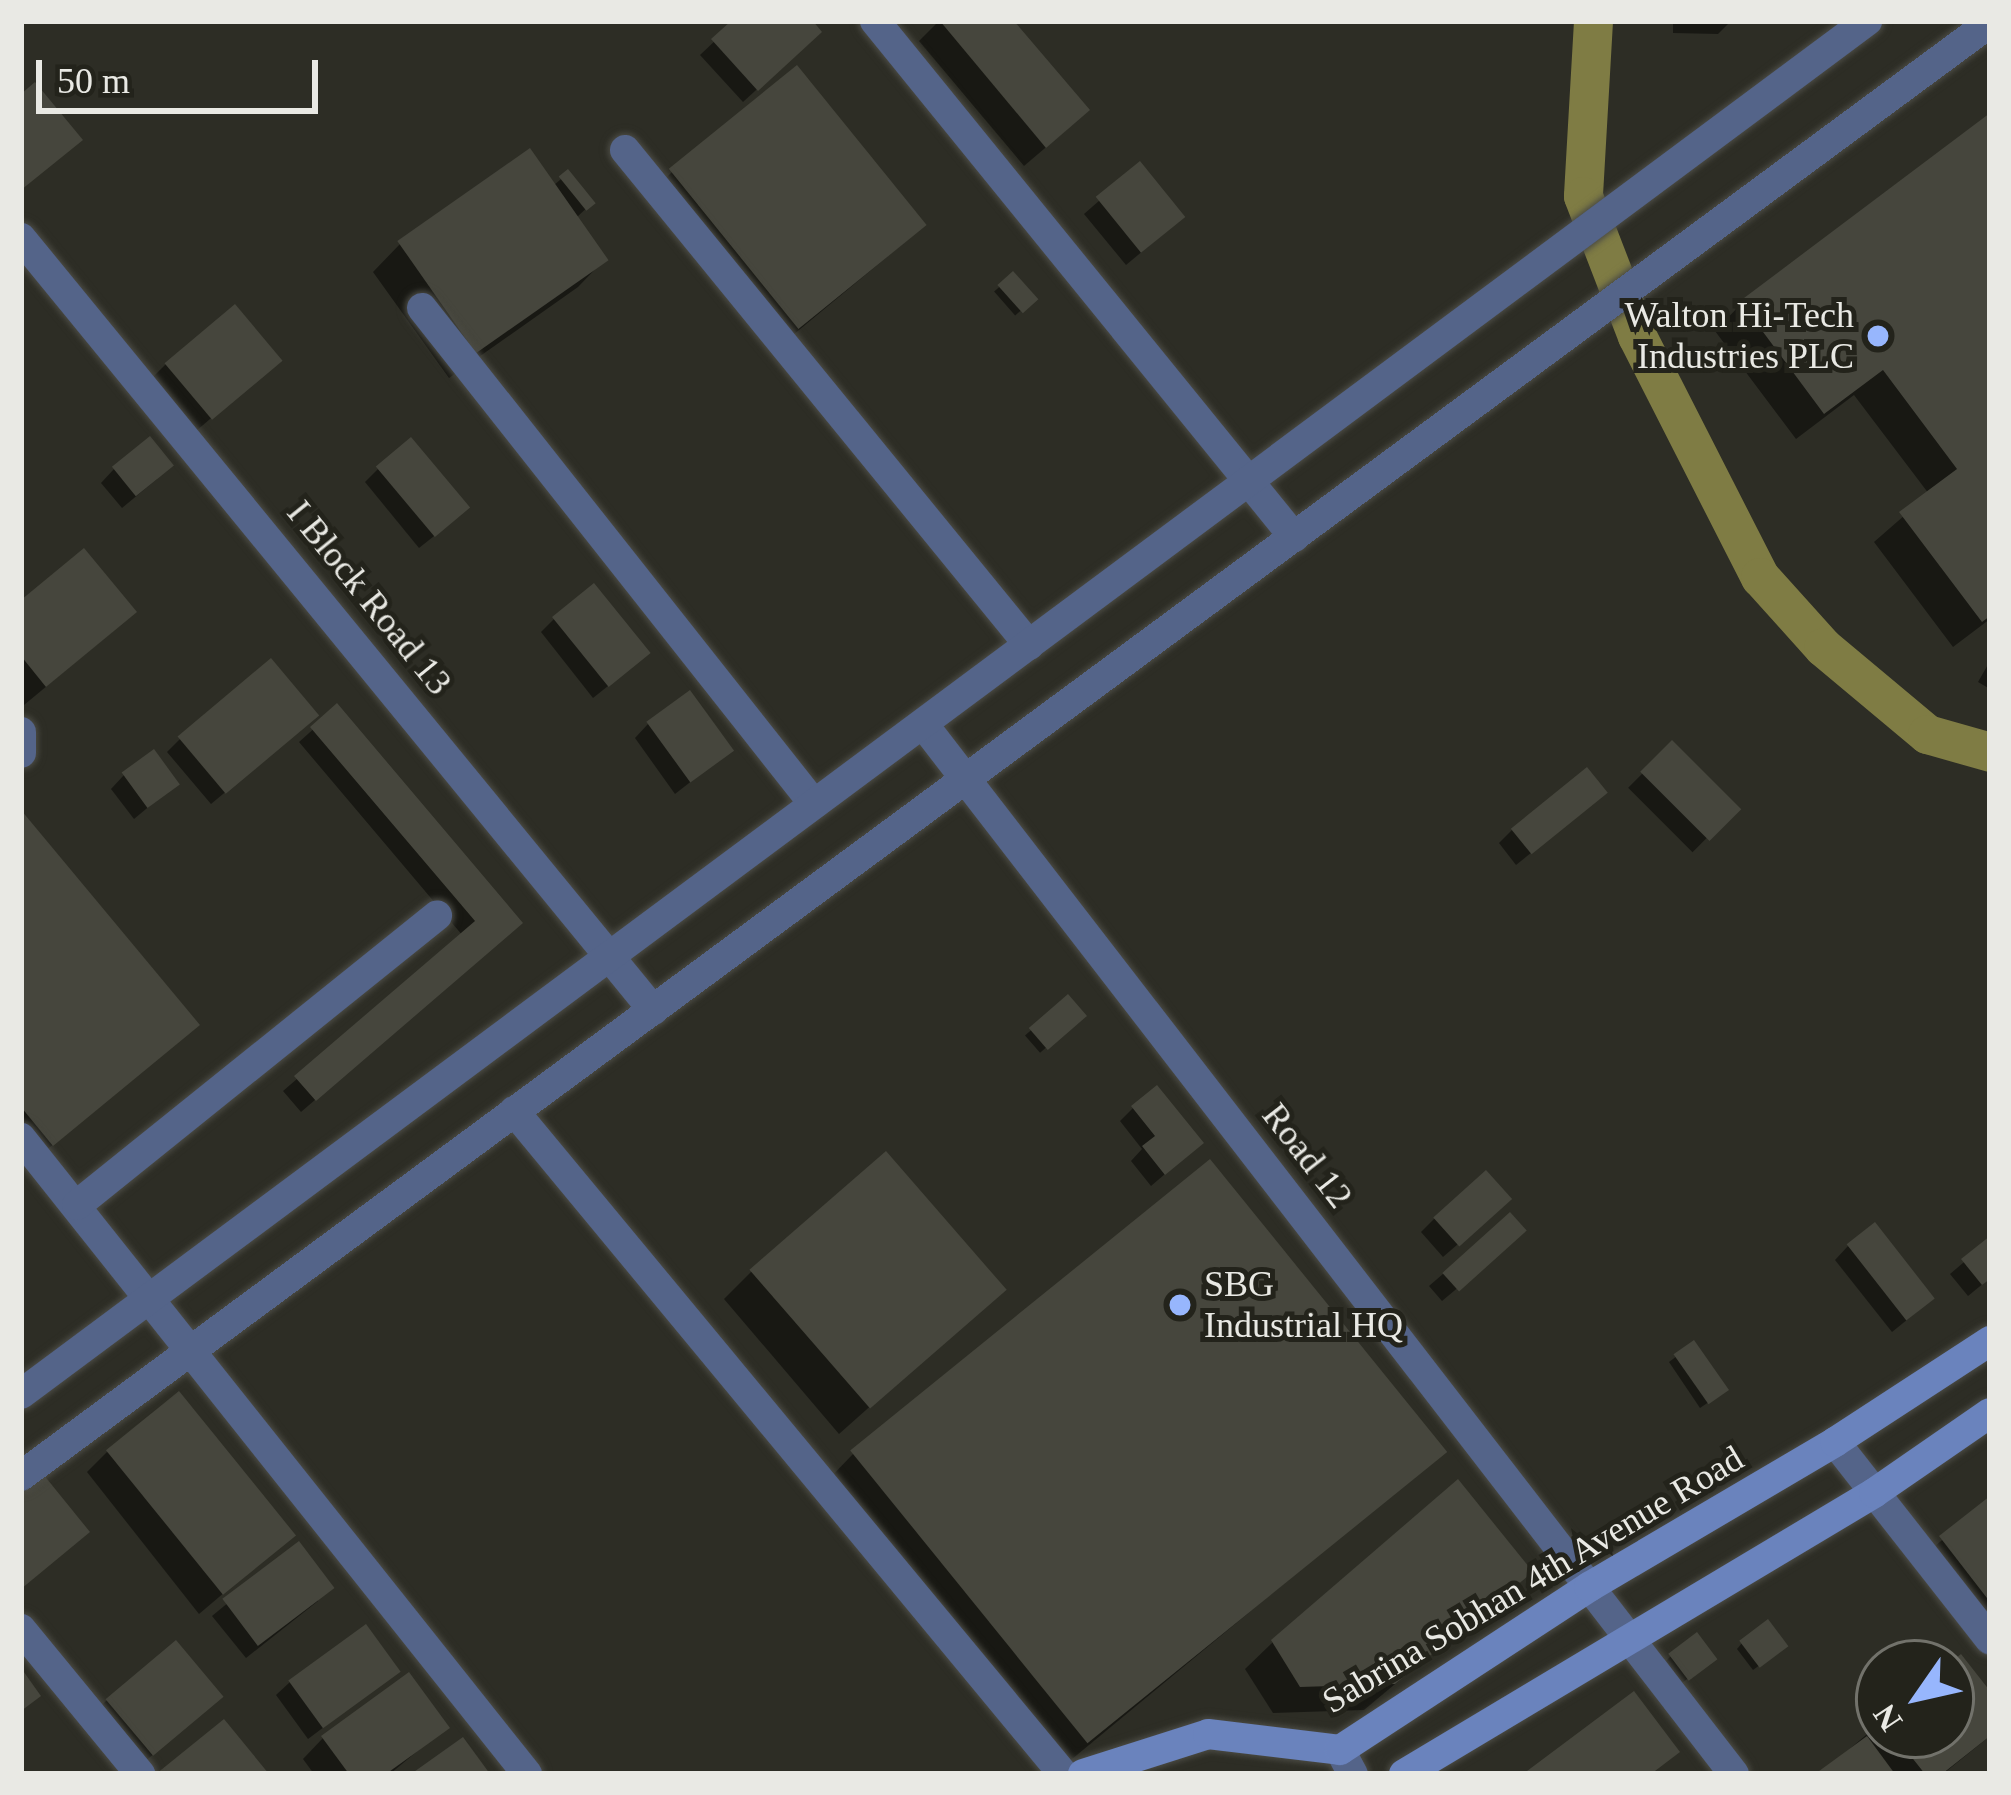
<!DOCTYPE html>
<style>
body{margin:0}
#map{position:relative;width:2011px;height:1795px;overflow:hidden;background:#2d2d25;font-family:Georgia,serif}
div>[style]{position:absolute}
.shadow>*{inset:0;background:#0007;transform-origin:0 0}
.canal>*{height:39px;margin:-19.5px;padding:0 19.5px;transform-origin:19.5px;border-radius:19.5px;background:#7f7c44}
.building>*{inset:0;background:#46463d;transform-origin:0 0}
.roads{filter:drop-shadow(0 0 3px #4b4b44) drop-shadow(0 0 3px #4b4b44)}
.street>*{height:30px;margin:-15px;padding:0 15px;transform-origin:15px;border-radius:15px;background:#546489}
.secondary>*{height:30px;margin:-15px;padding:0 15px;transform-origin:15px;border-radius:15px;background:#6a83bd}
.dots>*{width:33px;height:33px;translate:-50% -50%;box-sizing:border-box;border:6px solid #23231b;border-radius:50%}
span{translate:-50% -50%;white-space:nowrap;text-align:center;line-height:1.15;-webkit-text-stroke:10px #23231b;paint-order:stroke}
.poi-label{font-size:36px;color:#e9e9e4}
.right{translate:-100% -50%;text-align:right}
.left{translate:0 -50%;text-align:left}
.street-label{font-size:36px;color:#e9e9e4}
.frame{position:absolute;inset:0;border:24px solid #e9e9e4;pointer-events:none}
.north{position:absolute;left:1855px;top:1639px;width:120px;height:120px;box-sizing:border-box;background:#23231b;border:3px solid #72726b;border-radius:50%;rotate:236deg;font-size:33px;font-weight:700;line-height:48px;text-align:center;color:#e9e9e4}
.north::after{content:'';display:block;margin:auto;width:42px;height:54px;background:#97b6fd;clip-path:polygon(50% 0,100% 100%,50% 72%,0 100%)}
.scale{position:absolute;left:36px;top:60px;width:282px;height:54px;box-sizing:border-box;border:6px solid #e9e9e4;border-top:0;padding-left:15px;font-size:36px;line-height:42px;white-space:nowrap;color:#e9e9e4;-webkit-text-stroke:9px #23231b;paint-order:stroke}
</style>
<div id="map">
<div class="shadow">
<div style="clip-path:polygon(736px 21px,809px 21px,805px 45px,743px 102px,700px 55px)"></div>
<div style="clip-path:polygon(939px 21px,1010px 21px,1065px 131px,1024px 166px,919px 41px)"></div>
<div style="clip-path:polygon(1673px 21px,1731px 21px,1718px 34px,1673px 33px)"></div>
<div style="clip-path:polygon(1990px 117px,1990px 619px,1953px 647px,1874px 542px,1929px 494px,1854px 395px,1796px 439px,1715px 331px,1742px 303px)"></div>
<div style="clip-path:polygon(1140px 165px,1168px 230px,1126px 265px,1084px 214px)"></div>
<div style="clip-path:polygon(672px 172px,911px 237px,787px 340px,659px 185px)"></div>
<div style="clip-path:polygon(568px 173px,592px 203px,576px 218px,605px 259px,578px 287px,449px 378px,373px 272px,400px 244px,553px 186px)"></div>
<div style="left:1013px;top:275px;width:32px;height:25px;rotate:49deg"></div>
<div style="clip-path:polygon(278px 361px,189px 437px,146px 384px,166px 364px)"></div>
<div style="clip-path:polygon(114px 469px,157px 479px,122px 508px,101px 483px)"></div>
<div style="clip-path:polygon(378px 469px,453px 521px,419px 548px,365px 482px)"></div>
<div style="clip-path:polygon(21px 604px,112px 632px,24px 705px,21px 701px)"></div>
<div style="clip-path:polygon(554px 619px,633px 666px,593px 698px,541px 632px)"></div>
<div style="clip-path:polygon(1990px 661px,1990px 689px,1978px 682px)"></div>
<div style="clip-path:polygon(337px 708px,505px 936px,301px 1112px,283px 1091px,463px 936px,299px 742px)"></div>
<div style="clip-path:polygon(648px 724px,730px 751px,675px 794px,635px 738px)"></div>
<div style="clip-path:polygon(302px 728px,211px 804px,167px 752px,180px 739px)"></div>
<div style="left:1672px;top:744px;width:91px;height:62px;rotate:45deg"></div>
<div style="clip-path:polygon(124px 775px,176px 784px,134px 819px,111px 789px)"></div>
<div style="clip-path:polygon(1590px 806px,1516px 865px,1499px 843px,1512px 830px)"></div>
<div style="clip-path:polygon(21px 814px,182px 1038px,38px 1157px,21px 1136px)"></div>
<div style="left:1068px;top:998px;width:23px;height:57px;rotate:49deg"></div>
<div style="clip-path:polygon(1133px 1108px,1186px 1156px,1151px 1186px,1131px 1161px,1142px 1149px,1120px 1121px)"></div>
<div style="clip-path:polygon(1495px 1212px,1443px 1257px,1421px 1232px,1434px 1219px)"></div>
<div style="clip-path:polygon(1510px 1216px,1510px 1244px,1442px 1301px,1429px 1286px)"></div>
<div style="clip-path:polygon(1990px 1240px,1990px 1278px,1968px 1296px,1950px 1274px)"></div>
<div style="clip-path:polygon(1848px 1246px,1918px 1311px,1892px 1332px,1835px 1260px)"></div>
<div style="clip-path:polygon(751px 1272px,1002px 1289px,839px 1434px,724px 1299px)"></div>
<div style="clip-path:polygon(1693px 1344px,1719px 1395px,1700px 1408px,1669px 1362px)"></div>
<div style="clip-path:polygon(1444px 1451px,1060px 1769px,826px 1482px,853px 1454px)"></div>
<div style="clip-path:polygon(107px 1452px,291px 1536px,199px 1614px,87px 1472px)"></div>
<div style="clip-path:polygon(1990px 1499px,1990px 1607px,1970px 1623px,1920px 1559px)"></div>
<div style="clip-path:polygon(298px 1545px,318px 1601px,246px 1658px,212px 1616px)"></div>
<div style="clip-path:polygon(1529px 1572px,1364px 1710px,1273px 1713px,1245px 1669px,1273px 1642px)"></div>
<div style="clip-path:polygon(1742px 1643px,1779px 1651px,1753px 1670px,1737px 1649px)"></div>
<div style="clip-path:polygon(1671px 1656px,1707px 1664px,1682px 1683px,1666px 1661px)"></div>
<div style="clip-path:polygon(1951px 1666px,1990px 1695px,1990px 1736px,1943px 1774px,1820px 1774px,1879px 1724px,1879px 1735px,1951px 1735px)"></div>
<div style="clip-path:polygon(397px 1672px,308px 1739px,276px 1695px,290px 1682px)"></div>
<div style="clip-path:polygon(107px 1700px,198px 1717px,131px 1773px,87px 1720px)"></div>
<div style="clip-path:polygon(446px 1727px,390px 1774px,314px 1774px,303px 1759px,323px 1738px)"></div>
</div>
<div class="canal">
<div style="left:1593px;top:21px;width:175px;rotate:93.3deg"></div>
<div style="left:1583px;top:196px;width:150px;rotate:68.9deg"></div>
<div style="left:1637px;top:336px;width:271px;rotate:63deg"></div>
<div style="left:1760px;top:577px;width:94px;rotate:48deg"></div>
<div style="left:1823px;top:647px;width:136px;rotate:39.9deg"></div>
<div style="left:1927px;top:734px;width:66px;rotate:15.9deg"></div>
</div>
<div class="building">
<div style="clip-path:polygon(731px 21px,813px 21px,822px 32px,758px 91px,711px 39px)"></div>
<div style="clip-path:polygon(940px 21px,1014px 21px,1090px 110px,1046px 148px)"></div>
<div style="left:797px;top:65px;width:206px;height:165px;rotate:51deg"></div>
<div style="clip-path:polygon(35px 82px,83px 140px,21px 190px,21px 94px)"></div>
<div style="clip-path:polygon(1990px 113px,1990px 616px,1982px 622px,1899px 512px,1957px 469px,1883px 370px,1824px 414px,1740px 301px)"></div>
<div style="left:530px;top:148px;width:137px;height:162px;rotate:55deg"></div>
<div style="left:1140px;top:161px;width:72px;height:57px;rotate:51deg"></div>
<div style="left:568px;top:169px;width:44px;height:12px;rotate:51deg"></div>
<div style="left:1013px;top:271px;width:38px;height:21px;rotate:48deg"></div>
<div style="left:235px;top:304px;width:74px;height:92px;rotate:50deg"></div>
<div style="left:150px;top:436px;width:38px;height:49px;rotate:51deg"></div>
<div style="left:411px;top:437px;width:92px;height:46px;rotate:50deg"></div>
<div style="clip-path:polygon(84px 548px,137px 612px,46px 687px,21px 656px,21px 600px)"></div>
<div style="left:594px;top:583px;width:90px;height:54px;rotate:51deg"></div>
<div style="left:271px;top:658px;width:75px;height:122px;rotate:50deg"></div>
<div style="left:690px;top:690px;width:75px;height:54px;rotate:54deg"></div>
<div style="clip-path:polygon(337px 703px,523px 923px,316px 1101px,294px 1076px,475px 921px,310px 727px)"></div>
<div style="left:1672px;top:740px;width:98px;height:45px;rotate:45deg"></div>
<div style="left:154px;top:749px;width:44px;height:40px;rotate:54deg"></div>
<div style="left:1587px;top:767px;width:33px;height:98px;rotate:51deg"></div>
<div style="clip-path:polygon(21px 810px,200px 1025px,53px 1146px,21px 1107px)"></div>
<div style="left:1068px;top:994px;width:29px;height:52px;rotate:49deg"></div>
<div style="clip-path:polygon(1157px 1085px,1204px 1143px,1165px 1175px,1142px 1146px,1155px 1136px,1131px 1106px)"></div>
<div style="left:886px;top:1151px;width:184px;height:181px;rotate:49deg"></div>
<div style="left:1210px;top:1159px;width:377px;height:463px;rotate:51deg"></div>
<div style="left:1486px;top:1170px;width:39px;height:71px;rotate:48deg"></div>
<div style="left:1510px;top:1212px;width:25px;height:91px;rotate:48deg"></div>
<div style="left:1875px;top:1222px;width:97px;height:36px;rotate:52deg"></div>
<div style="clip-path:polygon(1990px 1236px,1990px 1279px,1982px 1285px,1961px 1259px)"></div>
<div style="left:1694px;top:1340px;width:61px;height:25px;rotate:55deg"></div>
<div style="left:179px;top:1391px;width:186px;height:94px;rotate:51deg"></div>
<div style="clip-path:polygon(43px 1474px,90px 1532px,21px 1589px,21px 1493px)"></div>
<div style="clip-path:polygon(1458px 1479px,1533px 1572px,1395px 1684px,1300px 1687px,1271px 1640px)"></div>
<div style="clip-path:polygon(1990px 1496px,1990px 1602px,1939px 1536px)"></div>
<div style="left:299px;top:1541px;width:59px;height:96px;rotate:53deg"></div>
<div style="left:1768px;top:1619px;width:34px;height:36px;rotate:53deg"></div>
<div style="left:366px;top:1624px;width:59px;height:96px;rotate:54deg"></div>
<div style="left:1697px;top:1632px;width:34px;height:36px;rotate:53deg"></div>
<div style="left:176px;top:1640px;width:74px;height:92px;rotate:50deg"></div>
<div style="clip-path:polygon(1961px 1654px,1990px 1691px,1990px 1736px,1942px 1774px,1925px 1774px,1894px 1735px,1951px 1735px,1951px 1662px)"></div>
<div style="clip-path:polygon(21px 1668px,41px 1696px,21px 1711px)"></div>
<div style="clip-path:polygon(409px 1672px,450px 1728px,386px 1774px,349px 1774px,321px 1736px)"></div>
<div style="clip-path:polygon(1634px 1691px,1680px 1752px,1651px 1774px,1523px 1774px)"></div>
<div style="clip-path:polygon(224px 1719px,269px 1774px,156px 1774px)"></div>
<div style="clip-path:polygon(1867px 1736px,1895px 1774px,1815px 1774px)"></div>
<div style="clip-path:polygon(463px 1737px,490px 1774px,411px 1774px)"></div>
</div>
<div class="roads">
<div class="street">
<div style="left:875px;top:21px;width:665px;rotate:50.92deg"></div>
<div style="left:625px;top:150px;width:639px;rotate:50.78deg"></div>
<div style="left:21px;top:238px;width:998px;rotate:50.69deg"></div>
<div style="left:422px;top:308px;width:632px;rotate:51.68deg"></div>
<div style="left:923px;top:724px;width:1327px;rotate:52.32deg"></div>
<div style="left:21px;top:732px;width:21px;rotate:90deg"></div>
<div style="left:514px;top:1111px;width:861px;rotate:50.37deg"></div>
<div style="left:21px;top:1138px;width:813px;rotate:51.49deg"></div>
<div style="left:77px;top:1205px;width:462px;rotate:-38.8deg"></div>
<div style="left:21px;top:1394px;width:2301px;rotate:-36.64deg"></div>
<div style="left:1835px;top:1442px;width:251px;rotate:51.9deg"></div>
<div style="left:21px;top:1476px;width:2447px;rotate:-36.43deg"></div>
<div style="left:21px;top:1629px;width:188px;rotate:50.6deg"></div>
<div style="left:1340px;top:1750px;width:27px;rotate:62deg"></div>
</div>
<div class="secondary">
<div style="left:1083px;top:1774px;width:131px;rotate:-17.7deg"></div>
<div style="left:1208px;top:1734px;width:133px;rotate:6.9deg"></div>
<div style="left:1340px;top:1750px;width:298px;rotate:-33.2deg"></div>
<div style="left:1589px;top:1587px;width:286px;rotate:-30.5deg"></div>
<div style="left:1835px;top:1442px;width:185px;rotate:-33.1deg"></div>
<div style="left:1404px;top:1774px;width:548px;rotate:-30.87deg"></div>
<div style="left:1874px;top:1493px;width:141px;rotate:-34.6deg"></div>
</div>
</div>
<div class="dots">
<div style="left:1878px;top:336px;background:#97b6fd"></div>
<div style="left:1180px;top:1305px;background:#97b6fd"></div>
</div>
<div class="poi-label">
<span class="right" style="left:1854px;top:336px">Walton Hi-Tech<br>Industries PLC</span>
<span class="left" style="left:1204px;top:1305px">SBG<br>Industrial HQ</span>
</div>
<div class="street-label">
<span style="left:369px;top:598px;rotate:51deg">I Block Road 13</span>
<span style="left:1307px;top:1156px;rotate:52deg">Road 12</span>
<span style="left:1533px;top:1580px;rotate:-31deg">Sabrina Sobhan 4th Avenue Road</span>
</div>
<div class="frame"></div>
<div class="north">N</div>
<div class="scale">50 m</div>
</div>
